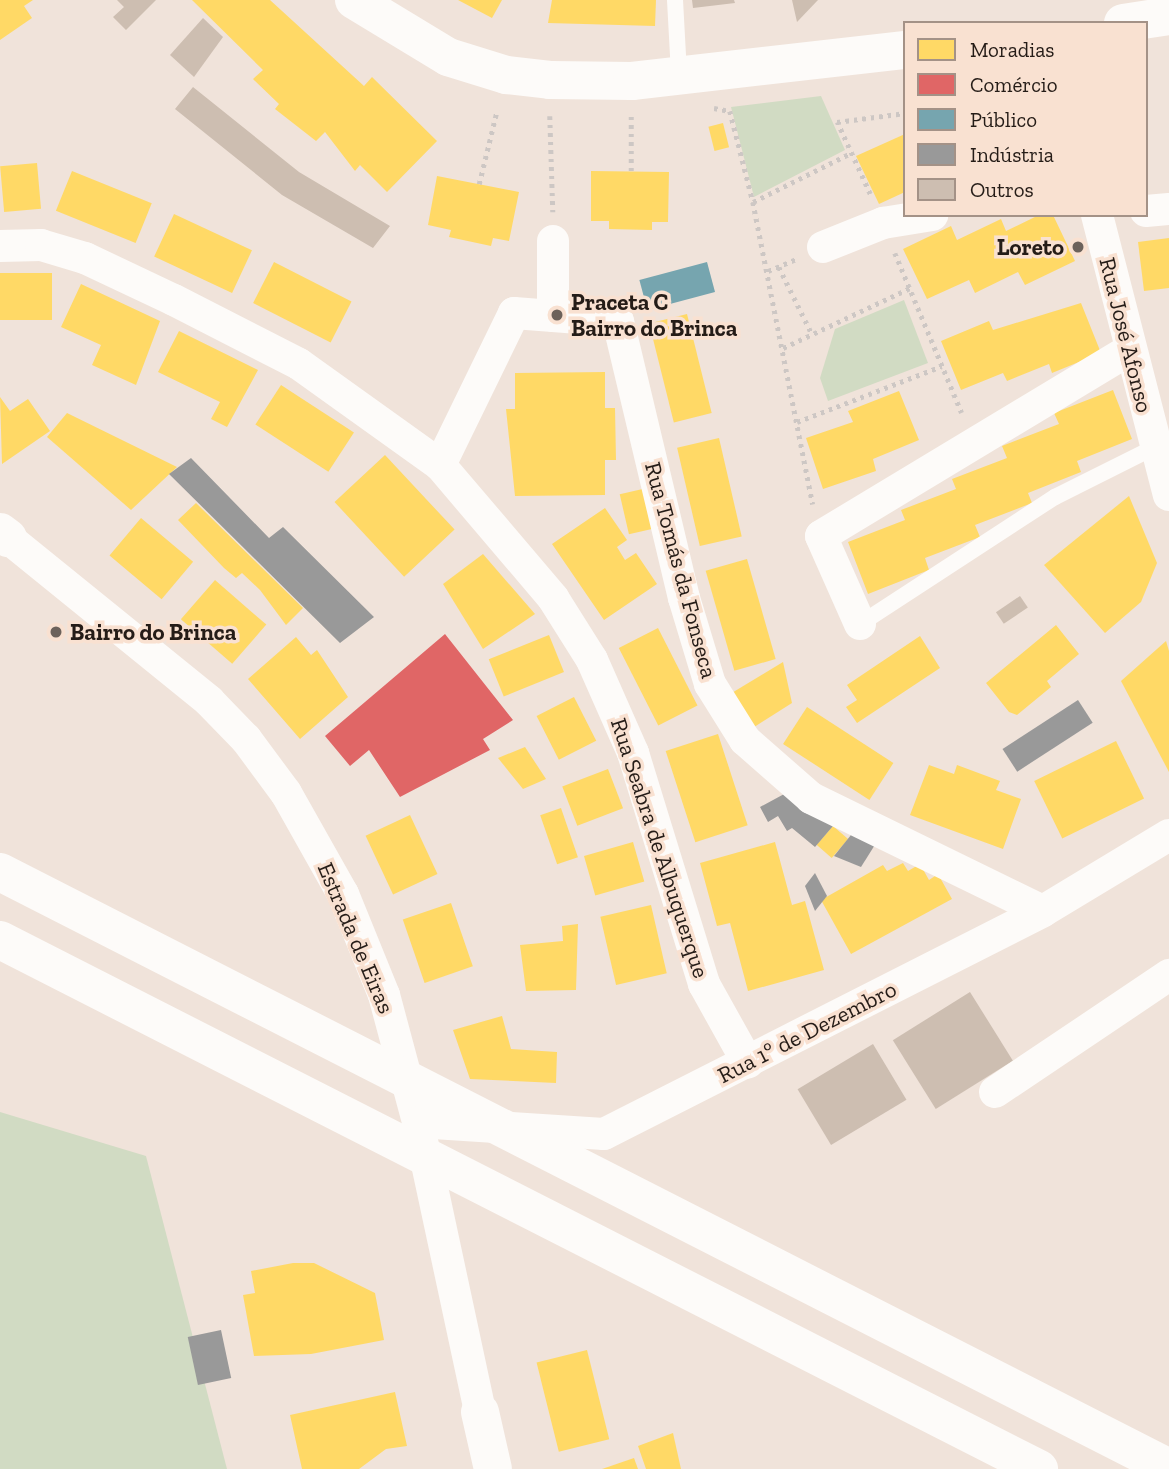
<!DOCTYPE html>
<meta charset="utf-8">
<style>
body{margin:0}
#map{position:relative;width:1169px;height:1469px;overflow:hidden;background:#f0e3da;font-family:"Zilla Slab",serif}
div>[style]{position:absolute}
.green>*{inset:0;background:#d1dbc3}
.homes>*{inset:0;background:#ffd966;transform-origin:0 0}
.shops>*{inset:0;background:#e06666}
.public>*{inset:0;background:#76a5af;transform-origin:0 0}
.industry>*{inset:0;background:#999;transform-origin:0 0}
.building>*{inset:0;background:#cdbeb1;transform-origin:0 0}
.path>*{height:4.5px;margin-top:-2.25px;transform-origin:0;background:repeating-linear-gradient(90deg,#cdc7c4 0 3.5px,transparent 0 8.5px)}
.service>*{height:16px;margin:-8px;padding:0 8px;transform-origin:8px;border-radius:8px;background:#fdfbf9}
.minor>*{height:32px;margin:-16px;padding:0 16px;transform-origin:16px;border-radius:16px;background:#fdfbf9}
.tertiary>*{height:38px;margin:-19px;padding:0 19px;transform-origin:19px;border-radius:19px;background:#fdfbf9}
.primary>*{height:38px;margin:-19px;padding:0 19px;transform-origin:19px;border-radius:19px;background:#fdfbf9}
.trunk>*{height:38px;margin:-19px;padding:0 19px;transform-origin:19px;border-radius:19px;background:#fdfbf9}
.dots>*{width:19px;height:19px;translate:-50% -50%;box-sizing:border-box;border:4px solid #f9e1d1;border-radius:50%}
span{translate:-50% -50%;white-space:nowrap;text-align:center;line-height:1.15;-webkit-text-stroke:7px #f9e1d1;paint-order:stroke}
.poi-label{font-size:23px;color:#251c17;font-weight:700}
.right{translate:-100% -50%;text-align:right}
.left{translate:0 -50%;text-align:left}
.street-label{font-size:23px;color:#251c17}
.legend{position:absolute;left:903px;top:21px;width:245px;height:196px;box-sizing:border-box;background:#f9e1d1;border:2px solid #a49287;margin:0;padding:9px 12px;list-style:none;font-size:21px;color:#251c17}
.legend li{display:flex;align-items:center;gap:14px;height:35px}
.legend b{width:35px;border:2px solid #a49287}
</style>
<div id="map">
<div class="green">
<div style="clip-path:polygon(821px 96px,845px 150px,754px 197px,731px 107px)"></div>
<div style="clip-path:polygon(904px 300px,928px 363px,828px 401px,820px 378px,835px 329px)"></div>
<div style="clip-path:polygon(0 1112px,146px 1156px,227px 1469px,0 1469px)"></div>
</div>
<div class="homes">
<div style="clip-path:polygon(0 0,33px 0,24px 6px,32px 18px,0 40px)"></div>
<div style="clip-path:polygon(192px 0,270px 0,364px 86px,372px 77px,437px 141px,387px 192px,360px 165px,355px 171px,325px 132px,316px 141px,275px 109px,279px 104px,253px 79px,263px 70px)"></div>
<div style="clip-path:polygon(458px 0,502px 0,492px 18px)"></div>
<div style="clip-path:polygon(552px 0,656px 0,655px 26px,548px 23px)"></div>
<div style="left:723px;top:123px;width:25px;height:15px;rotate:76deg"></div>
<div style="clip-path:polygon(905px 134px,905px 192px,879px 204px,856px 156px)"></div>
<div style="left:37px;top:163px;width:46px;height:37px;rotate:85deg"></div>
<div style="left:72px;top:171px;width:86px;height:43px;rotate:22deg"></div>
<div style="clip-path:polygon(591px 171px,669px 172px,668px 222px,652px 222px,652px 230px,609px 229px,609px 221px,591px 221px)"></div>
<div style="clip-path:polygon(437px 176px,519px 192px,509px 241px,493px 238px,491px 246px,449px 237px,451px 230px,428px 225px)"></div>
<div style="left:174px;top:214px;width:86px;height:47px;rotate:25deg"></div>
<div style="clip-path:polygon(1039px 215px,1053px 215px,1075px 261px,1025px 285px,1018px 272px,975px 293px,969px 280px,927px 299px,903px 249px,951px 226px,957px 240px,1001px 219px,1006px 231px)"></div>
<div style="clip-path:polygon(1169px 238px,1169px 288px,1144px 291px,1138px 242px)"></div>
<div style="left:274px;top:262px;width:87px;height:46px;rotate:27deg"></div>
<div style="left:0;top:273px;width:52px;height:47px"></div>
<div style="clip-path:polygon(81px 284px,160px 321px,136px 385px,92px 365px,101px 345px,61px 327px)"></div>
<div style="clip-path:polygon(1081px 303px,1101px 353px,1052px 373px,1049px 364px,1007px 381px,1003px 373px,961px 390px,941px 341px,989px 321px,993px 330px)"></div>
<div style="left:687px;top:314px;width:102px;height:39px;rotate:76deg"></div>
<div style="clip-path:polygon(179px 331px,258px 370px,227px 427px,211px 419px,220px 402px,158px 372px)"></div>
<div style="clip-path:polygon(605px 372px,605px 408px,615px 408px,616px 460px,605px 460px,605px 495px,515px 496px,506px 409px,515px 409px,515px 373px)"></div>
<div style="left:281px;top:385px;width:87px;height:47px;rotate:33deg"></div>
<div style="clip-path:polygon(1113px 390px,1132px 439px,1077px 461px,1081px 472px,1028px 493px,1032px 503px,975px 525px,980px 537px,925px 558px,929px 570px,868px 594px,848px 542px,905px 520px,901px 510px,956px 489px,952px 479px,1007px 458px,1002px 446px,1059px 424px,1054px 413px)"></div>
<div style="clip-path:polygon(899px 391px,919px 440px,873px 459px,876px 471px,823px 489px,806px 438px,853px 422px,848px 411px)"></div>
<div style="clip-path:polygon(0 397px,10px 411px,28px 399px,50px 431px,2px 464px)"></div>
<div style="clip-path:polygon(67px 413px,177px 467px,131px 510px,47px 437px)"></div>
<div style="left:719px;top:438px;width:101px;height:43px;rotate:77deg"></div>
<div style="left:385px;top:455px;width:102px;height:69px;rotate:47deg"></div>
<div style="left:647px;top:488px;width:41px;height:28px;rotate:77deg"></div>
<div style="clip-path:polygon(1129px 496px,1157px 563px,1141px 602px,1105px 633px,1044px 565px)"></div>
<div style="clip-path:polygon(196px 503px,303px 608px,286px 625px,260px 590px,242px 573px,236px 578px,224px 568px,178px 520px)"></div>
<div style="clip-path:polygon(605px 508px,627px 540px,617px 547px,625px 560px,636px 553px,657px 584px,604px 620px,552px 544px)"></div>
<div style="left:141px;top:518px;width:68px;height:49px;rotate:40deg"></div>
<div style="clip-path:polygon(483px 554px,535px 614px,483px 649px,443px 584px)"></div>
<div style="left:747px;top:559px;width:104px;height:43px;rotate:74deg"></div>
<div style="left:215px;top:580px;width:68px;height:52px;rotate:41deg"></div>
<div style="clip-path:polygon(1056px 625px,1079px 654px,1047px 681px,1051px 687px,1017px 715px,1009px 712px,986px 683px)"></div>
<div style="left:658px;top:628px;width:87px;height:44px;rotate:63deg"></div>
<div style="left:549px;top:635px;width:40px;height:65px;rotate:68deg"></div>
<div style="clip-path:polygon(920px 636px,940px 668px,857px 723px,846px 707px,857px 700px,847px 685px)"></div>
<div style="clip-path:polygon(296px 637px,311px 655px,317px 650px,348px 697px,300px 739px,248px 679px)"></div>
<div style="clip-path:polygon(1166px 641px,1169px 651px,1169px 772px,1121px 681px)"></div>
<div style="clip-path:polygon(783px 662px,792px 703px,751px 729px,730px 694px)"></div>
<div style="left:574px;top:697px;width:49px;height:42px;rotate:63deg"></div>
<div style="left:807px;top:707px;width:103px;height:44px;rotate:33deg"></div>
<div style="left:718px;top:734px;width:96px;height:55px;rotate:72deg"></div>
<div style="left:1116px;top:741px;width:64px;height:91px;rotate:64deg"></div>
<div style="clip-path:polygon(525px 747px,546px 779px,523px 789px,498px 758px)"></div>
<div style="clip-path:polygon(929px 765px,954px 774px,957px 765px,1000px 781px,996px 790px,1021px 799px,1003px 849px,910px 815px)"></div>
<div style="left:608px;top:769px;width:42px;height:49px;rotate:69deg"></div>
<div style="left:561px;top:808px;width:52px;height:22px;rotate:71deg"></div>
<div style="left:410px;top:815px;width:65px;height:49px;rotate:65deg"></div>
<div style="left:833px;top:826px;width:20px;height:25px;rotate:41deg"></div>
<div style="left:633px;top:842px;width:41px;height:51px;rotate:74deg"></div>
<div style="clip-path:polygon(775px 842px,792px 905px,805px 901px,824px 970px,748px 991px,730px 923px,717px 926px,700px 863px)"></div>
<div style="clip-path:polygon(903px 863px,908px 871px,920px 864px,929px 880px,938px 874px,952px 899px,851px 954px,821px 900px,883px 865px,887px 871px)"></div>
<div style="left:451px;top:903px;width:67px;height:51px;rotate:71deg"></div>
<div style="left:651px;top:905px;width:70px;height:52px;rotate:77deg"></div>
<div style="clip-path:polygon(578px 924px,576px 990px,526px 991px,520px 945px,563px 941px,562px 926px)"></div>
<div style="clip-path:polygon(502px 1016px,511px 1049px,557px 1052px,556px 1083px,470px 1079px,453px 1030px)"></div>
<div style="clip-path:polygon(293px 1263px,314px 1263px,375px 1293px,384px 1340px,311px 1354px,254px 1356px,243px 1295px,255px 1293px,251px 1271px)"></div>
<div style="left:587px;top:1350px;width:92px;height:52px;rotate:76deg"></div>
<div style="clip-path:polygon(395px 1392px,407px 1446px,386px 1449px,359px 1469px,302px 1469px,290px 1415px)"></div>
<div style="clip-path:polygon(673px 1433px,681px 1469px,646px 1469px,638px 1446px)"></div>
<div style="clip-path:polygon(634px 1458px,638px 1469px,602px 1469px)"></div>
</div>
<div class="shops">
<div style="clip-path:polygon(445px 634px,513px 720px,483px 739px,490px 750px,400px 797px,369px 750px,350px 766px,325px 736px)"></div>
</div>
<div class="public">
<div style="left:707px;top:262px;width:31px;height:70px;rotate:75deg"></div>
</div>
<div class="industry">
<div style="clip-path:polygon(191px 458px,269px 538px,283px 527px,374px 617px,340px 643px,169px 474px)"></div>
<div style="left:1078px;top:700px;width:27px;height:90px;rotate:57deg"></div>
<div style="clip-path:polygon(786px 793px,833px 826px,815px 847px,792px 828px,787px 831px,778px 816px,768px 822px,760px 807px)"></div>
<div style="clip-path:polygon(855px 830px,878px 840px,861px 867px,834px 856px)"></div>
<div style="clip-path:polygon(815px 873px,827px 896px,815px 911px,805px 886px)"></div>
<div style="left:221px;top:1330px;width:49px;height:34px;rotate:78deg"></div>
</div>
<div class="building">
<div style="clip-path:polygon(117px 0,156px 0,126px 30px,113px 17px,124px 7px)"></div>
<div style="clip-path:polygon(692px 0,734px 0,735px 3px,693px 8px)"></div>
<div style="clip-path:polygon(792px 0,818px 0,797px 22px)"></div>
<div style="clip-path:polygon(203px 18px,223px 37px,194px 77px,170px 55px)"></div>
<div style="clip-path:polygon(193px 87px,299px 172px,390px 226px,373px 248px,282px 195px,175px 109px)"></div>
<div style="left:1020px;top:596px;width:14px;height:29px;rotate:56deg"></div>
<div style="left:970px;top:992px;width:81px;height:91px;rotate:58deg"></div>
<div style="left:873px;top:1044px;width:65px;height:88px;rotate:59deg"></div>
</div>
<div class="path">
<div style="left:714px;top:108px;width:16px;rotate:11deg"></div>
<div style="left:730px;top:111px;width:94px;rotate:75.8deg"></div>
<div style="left:753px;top:202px;width:308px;rotate:78.8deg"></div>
<div style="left:550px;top:116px;width:96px;rotate:88.2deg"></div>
<div style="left:631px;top:171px;width:55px;rotate:-90deg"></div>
<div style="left:479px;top:184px;width:76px;rotate:-76.3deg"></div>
<div style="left:870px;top:194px;width:79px;rotate:-114.6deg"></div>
<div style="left:837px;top:122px;width:69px;rotate:-7.5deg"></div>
<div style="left:753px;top:202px;width:110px;rotate:-26.6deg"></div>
<div style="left:895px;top:253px;width:173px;rotate:67.3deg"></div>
<div style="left:779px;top:267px;width:75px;rotate:63.8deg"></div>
<div style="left:768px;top:271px;width:30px;rotate:-23deg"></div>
<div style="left:783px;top:348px;width:140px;rotate:-25.3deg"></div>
<div style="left:797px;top:422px;width:155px;rotate:-21.1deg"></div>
</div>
<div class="service">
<div style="left:675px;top:0;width:75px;rotate:86.9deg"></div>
<div style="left:860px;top:624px;width:233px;rotate:-33.1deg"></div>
<div style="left:1055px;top:497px;width:112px;rotate:-26.6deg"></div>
</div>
<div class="minor">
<div style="left:1146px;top:211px;width:23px;rotate:-5deg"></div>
<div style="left:1097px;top:215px;width:289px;rotate:75.6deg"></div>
<div style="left:0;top:246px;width:41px;rotate:-1.4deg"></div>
<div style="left:41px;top:245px;width:46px;rotate:16.5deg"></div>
<div style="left:85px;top:258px;width:98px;rotate:25.3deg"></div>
<div style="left:174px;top:300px;width:140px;rotate:27.1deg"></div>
<div style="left:299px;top:364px;width:173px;rotate:35.6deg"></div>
<div style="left:440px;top:465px;width:175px;rotate:49.6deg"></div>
<div style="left:553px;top:598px;width:73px;rotate:57.8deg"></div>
<div style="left:592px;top:660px;width:102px;rotate:66.2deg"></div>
<div style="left:633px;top:753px;width:242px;rotate:72.9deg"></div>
<div style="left:704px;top:984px;width:90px;rotate:60.9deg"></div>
<div style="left:823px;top:247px;width:65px;rotate:-21.8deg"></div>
<div style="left:883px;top:223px;width:50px;rotate:-9.3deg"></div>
<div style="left:553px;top:316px;width:75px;rotate:-90deg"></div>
<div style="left:440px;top:465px;width:169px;rotate:-64deg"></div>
<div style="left:514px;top:313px;width:104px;rotate:4.4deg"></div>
<div style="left:618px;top:321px;width:285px;rotate:76.6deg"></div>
<div style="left:684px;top:598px;width:90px;rotate:73.2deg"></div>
<div style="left:710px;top:684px;width:66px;rotate:58deg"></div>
<div style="left:745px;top:740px;width:88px;rotate:41.3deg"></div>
<div style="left:811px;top:798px;width:258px;rotate:26deg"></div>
<div style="left:8px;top:538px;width:259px;rotate:39deg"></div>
<div style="left:209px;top:701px;width:53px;rotate:45.8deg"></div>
<div style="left:246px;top:739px;width:67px;rotate:53.5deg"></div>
<div style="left:286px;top:793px;width:116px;rotate:60.6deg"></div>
<div style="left:343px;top:894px;width:109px;rotate:67.9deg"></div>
<div style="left:384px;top:995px;width:131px;rotate:75deg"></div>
<div style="left:418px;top:1122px;width:297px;rotate:77.9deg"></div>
<div style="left:860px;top:624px;width:96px;rotate:-113.9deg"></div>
<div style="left:821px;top:536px;width:358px;rotate:-31.1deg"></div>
<div style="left:995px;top:1092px;width:210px;rotate:-33.9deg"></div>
<div style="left:418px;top:1122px;width:186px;rotate:3.7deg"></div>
<div style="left:604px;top:1134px;width:492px;rotate:-26.9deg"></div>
<div style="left:1043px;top:911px;width:147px;rotate:-31.1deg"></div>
</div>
<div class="tertiary">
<div style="left:0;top:532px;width:10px;rotate:37deg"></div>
<div style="left:480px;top:1412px;width:58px;rotate:77.2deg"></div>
</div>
<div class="primary">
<div style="left:354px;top:0;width:110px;rotate:31.2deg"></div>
<div style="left:448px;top:57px;width:61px;rotate:17.2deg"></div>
<div style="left:506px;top:75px;width:44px;rotate:6.5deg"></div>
<div style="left:550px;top:80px;width:82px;rotate:0.7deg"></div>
<div style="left:632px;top:81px;width:275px;rotate:-6.5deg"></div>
<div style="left:1123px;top:23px;width:47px;rotate:-8.7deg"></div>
</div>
<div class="trunk">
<div style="left:0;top:872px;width:1312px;rotate:27.01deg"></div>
<div style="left:0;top:940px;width:1166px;rotate:26.98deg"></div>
</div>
<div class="dots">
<div style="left:1078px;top:247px;background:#6c625b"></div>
<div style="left:557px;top:315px;background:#6c625b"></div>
<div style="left:56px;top:632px;background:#6c625b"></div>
</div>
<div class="poi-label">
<span class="right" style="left:1064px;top:247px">Loreto</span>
<span class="left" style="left:571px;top:315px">Praceta C<br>Bairro do Brinca</span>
<span class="left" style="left:70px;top:632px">Bairro do Brinca</span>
</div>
<div class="street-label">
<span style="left:1126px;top:335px;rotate:76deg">Rua José Afonso</span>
<span style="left:681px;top:570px;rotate:75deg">Rua Tomás da Fonseca</span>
<span style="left:660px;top:848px;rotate:72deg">Rua Seabra de Albuquerque</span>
<span style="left:356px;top:938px;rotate:67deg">Estrada de Eiras</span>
<span style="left:807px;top:1032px;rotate:-27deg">Rua 1º de Dezembro</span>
</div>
<ul class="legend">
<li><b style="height:19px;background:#ffd966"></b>Moradias</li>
<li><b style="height:19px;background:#e06666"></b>Comércio</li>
<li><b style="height:19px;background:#76a5af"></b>Público</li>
<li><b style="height:19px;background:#999"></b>Indústria</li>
<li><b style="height:19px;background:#cdbeb1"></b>Outros</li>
</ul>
</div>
